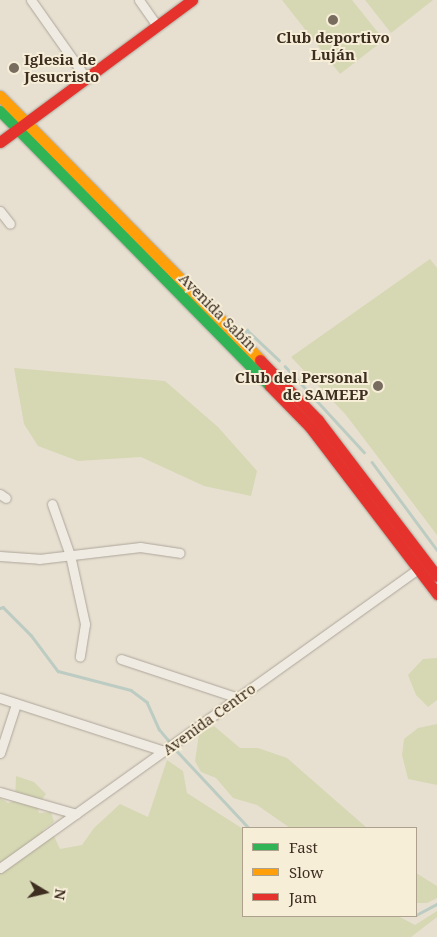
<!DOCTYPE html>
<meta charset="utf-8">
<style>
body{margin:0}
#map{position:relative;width:437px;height:937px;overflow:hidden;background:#e7e0d1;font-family:"Noto Serif",serif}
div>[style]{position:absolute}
.green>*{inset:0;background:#d6d7b3}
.stream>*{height:2.5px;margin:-1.25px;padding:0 1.25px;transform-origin:1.25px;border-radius:1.25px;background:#bcccc2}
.roads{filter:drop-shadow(0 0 1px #ada599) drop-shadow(0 0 1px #ada599)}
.street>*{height:9px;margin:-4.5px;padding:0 4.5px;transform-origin:4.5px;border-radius:4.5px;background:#efebe3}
.fast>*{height:11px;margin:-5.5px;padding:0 5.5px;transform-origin:5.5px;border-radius:5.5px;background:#30b455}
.slow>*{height:11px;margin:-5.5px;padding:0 5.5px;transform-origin:5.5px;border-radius:5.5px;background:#ff9f0a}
.jam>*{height:11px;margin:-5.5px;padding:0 5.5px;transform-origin:5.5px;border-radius:5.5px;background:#e5322d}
.dots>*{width:14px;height:14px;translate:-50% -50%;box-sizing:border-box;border:2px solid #f7eed8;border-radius:50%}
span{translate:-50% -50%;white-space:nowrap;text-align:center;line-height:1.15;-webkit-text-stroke:4px #f7eed8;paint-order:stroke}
.poi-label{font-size:15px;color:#3d2e20;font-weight:700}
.left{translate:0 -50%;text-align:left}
.right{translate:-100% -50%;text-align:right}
.street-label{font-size:15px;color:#3d2e20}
.legend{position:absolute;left:242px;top:827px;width:175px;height:90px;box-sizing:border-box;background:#f7eed8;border:1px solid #ada18e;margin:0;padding:6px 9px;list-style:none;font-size:15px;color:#3d2e20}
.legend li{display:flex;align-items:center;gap:10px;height:25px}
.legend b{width:25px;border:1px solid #ada18e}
.north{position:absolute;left:20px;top:867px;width:50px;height:50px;-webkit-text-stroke:4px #f7eed8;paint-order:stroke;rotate:99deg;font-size:14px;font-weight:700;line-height:20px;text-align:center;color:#3d2e20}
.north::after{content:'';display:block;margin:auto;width:18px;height:22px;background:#3d2e20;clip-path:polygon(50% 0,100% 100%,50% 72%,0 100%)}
</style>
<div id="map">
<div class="green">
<div style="clip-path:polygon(282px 0,352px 0,384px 40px,340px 74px)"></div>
<div style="clip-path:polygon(365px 0,433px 0,391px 33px)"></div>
<div style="clip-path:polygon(430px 259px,437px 268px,437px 535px,346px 415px,291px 357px)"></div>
<div style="clip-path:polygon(14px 368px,165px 381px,218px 427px,257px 471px,251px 496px,204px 486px,141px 457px,78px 461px,38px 446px,24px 424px)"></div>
<div style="clip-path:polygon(437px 658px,437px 700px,428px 707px,416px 695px,408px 675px,423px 659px)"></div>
<div style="clip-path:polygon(437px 724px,437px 785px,408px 779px,402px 755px,404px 739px,418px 728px)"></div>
<div style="clip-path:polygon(214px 726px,240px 748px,258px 748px,287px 758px,367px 828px,290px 828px,257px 805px,233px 798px,216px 778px,201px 772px,195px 761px,199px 734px)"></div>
<div style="clip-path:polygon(167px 760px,183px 771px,187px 793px,243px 829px,243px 916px,398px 916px,415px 925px,437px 911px,437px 917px,411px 937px,0 937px,0 798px,8px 803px,15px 801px,16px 776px,34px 782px,46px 794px,37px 806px,39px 813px,51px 812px,54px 822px,42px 831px,54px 836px,60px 849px,82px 845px,94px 828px,120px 804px,148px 817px)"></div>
<div style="clip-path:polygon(416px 873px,437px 886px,437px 898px,427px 903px,416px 903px)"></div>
</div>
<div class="stream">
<div style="left:244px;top:334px;width:5px;rotate:-53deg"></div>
<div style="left:247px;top:330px;width:44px;rotate:43.2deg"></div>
<div style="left:285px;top:366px;width:117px;rotate:47.4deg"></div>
<div style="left:372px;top:462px;width:109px;rotate:53.5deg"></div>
<div style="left:0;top:608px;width:3px;rotate:-18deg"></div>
<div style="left:3px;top:607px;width:40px;rotate:45deg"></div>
<div style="left:31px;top:635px;width:45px;rotate:53.1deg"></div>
<div style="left:58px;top:671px;width:75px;rotate:14.6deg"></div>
<div style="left:131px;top:690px;width:20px;rotate:37deg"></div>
<div style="left:147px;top:702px;width:30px;rotate:66deg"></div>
<div style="left:159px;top:729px;width:16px;rotate:50deg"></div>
<div style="left:177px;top:751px;width:105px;rotate:46.9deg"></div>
<div style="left:416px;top:915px;width:24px;rotate:-28deg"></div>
<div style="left:405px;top:916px;width:9px"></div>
</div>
<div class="roads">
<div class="street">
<div style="left:31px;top:0;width:95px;rotate:54.8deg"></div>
<div style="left:139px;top:0;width:32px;rotate:55deg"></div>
<div style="left:0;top:211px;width:16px;rotate:52deg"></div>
<div style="left:0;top:494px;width:7px;rotate:34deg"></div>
<div style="left:52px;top:504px;width:54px;rotate:70.6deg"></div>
<div style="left:70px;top:555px;width:71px;rotate:77.7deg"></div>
<div style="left:85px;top:624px;width:33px;rotate:99deg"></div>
<div style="left:0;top:556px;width:39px;rotate:4deg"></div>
<div style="left:39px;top:559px;width:102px;rotate:-6.8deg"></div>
<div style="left:140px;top:547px;width:40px;rotate:8.5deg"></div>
<div style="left:121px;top:659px;width:123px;rotate:18.4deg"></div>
<div style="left:0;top:698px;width:172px;rotate:17.9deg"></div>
<div style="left:0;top:753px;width:52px;rotate:-71.9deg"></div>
<div style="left:0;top:792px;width:79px;rotate:16.1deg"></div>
<div style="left:0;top:868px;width:514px;rotate:-35.58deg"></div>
</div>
<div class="fast">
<div style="left:0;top:111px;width:385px;rotate:45.5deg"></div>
</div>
<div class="slow">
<div style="left:0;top:96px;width:371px;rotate:45.4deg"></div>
</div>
<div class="jam">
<div style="left:0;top:142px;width:239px;rotate:-36.5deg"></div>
<div style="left:260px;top:360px;width:83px;rotate:46deg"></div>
<div style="left:318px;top:420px;width:196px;rotate:52.7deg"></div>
<div style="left:270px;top:386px;width:57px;rotate:45.7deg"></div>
<div style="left:310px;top:427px;width:210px;rotate:52.7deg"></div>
</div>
</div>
<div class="dots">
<div style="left:333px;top:20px;background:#786c5e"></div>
<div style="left:14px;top:68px;background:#786c5e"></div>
<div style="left:378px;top:386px;background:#786c5e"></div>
</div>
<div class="poi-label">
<span style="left:333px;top:46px">Club deportivo<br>Luján</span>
<span class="left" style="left:24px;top:68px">Iglesia de<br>Jesucristo</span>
<span class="right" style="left:368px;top:386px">Club del Personal<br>de SAMEEP</span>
</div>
<div class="street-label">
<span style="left:218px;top:312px;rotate:45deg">Avenida Sabín</span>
<span style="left:209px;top:719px;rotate:-36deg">Avenida Centro</span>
</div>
<ul class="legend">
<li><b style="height:6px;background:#30b455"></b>Fast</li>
<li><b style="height:6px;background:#ff9f0a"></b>Slow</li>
<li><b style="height:6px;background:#e5322d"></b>Jam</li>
</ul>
<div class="north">N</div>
</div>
